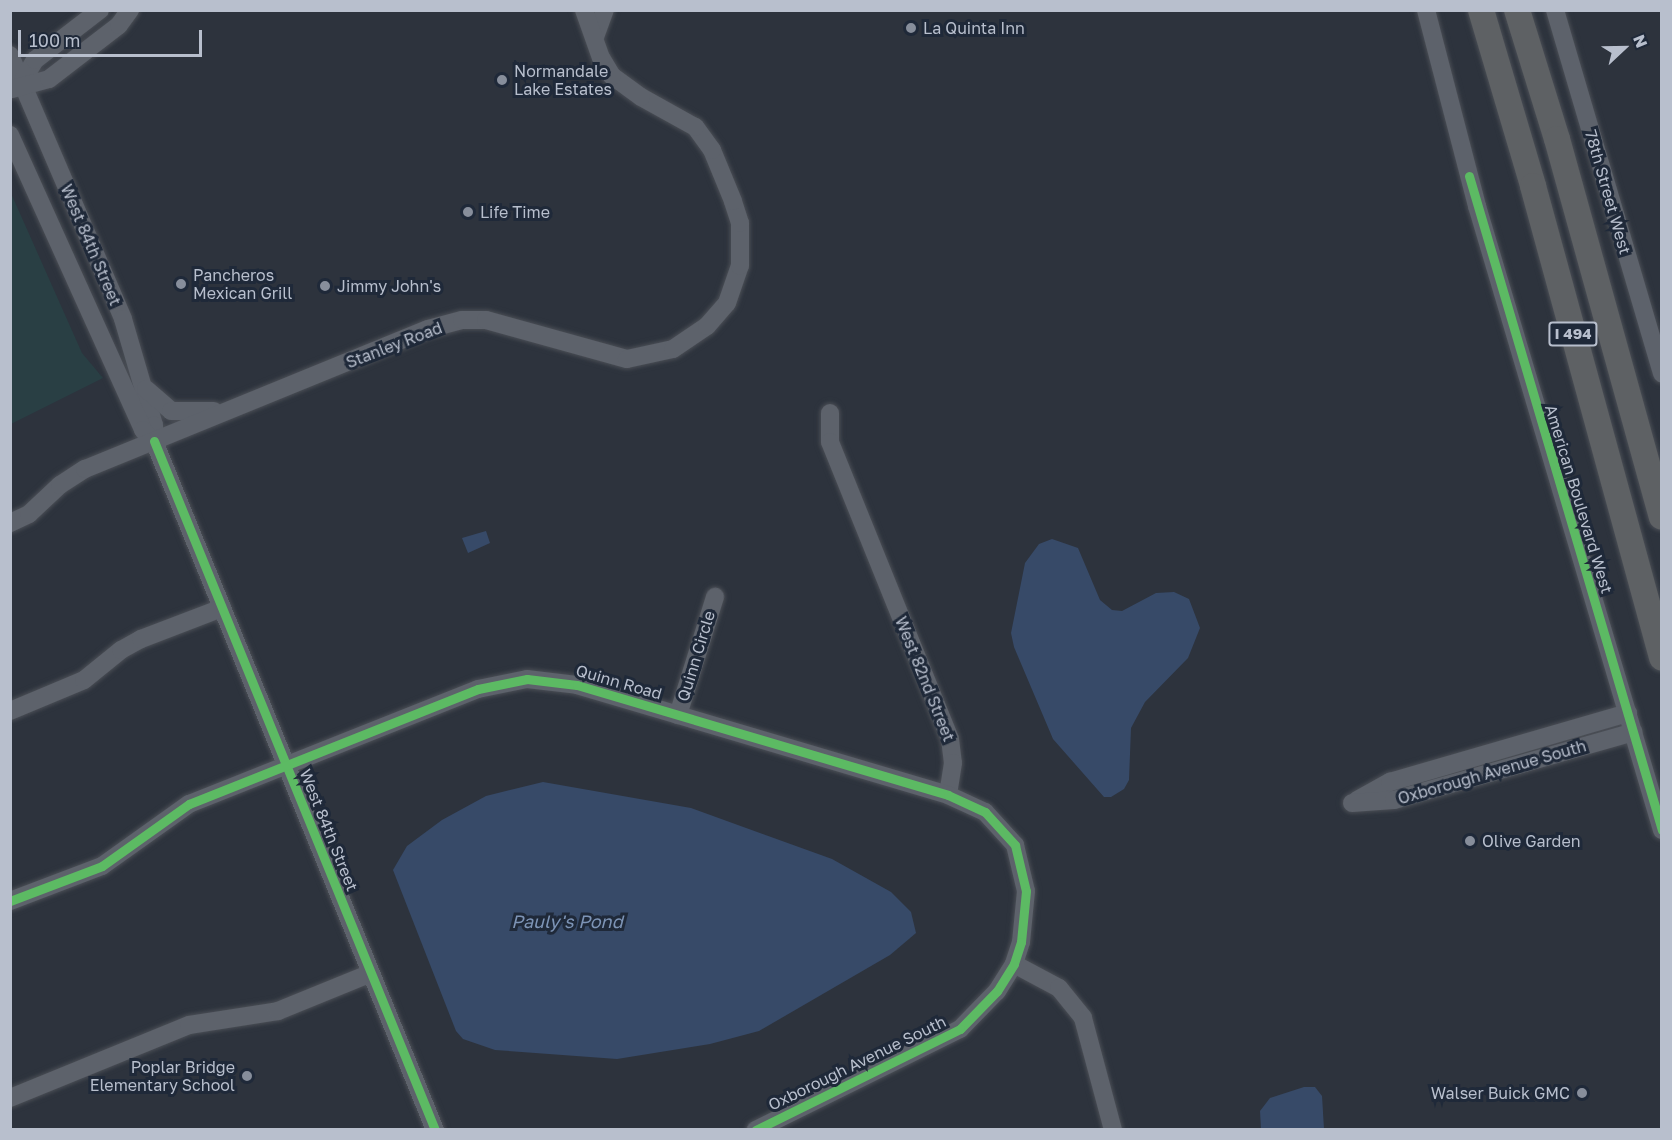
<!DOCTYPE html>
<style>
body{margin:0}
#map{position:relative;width:1672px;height:1140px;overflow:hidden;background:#2d333d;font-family:"Golos Text",sans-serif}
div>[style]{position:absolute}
.green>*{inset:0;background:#293f44}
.water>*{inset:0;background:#374a68}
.roads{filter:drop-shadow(0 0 2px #4a4e55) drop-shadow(0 0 2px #4a4e55)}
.minor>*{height:18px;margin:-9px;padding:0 9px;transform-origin:9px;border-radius:9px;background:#5d626b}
.highway>*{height:26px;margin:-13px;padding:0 13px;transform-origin:13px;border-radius:13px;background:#5e6164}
.cycleway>*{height:9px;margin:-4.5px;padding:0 4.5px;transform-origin:4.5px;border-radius:4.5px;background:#5cba63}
.dots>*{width:16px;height:16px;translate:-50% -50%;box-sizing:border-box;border:3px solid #1f2939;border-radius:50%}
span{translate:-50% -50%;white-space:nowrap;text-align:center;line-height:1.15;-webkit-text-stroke:6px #1f2939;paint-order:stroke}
.shield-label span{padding:2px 4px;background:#1f2939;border:2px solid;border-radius:4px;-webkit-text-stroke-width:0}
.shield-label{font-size:15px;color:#b8bfcd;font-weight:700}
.poi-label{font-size:16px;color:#b8bfcd}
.left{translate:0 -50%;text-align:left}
.right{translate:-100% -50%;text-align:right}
.street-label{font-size:16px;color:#b8bfcd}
.water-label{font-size:18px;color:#7d94b6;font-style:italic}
.frame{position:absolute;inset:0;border:12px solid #b8bfcd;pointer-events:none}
.north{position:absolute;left:1594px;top:18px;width:60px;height:60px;-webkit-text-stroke:4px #1f2939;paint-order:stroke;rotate:68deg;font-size:16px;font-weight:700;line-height:24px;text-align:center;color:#b8bfcd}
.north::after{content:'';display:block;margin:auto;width:21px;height:27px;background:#b8bfcd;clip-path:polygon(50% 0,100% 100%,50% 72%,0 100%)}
.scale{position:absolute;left:18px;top:30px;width:184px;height:27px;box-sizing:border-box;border:3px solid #b8bfcd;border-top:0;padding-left:8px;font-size:18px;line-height:21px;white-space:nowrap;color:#b8bfcd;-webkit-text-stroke:4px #1f2939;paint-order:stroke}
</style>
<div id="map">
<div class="green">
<div style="clip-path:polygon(10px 191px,82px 353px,103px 378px,11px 424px)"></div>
</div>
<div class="water">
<div style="clip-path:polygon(486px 531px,490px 543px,468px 553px,462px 538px)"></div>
<div style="clip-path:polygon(1052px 539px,1078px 548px,1100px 600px,1112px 610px,1122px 611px,1156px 593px,1174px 592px,1189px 599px,1200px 628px,1188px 658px,1145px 702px,1131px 728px,1129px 780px,1124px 789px,1111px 797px,1104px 797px,1053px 739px,1014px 647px,1011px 633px,1025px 563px,1039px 544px)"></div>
<div style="clip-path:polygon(543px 782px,691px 808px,832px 859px,891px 892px,911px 912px,916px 933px,890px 955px,759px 1031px,710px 1044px,617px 1059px,495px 1050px,463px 1039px,456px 1031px,393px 870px,407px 846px,442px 820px,486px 796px)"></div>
<div style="clip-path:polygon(1304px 1087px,1315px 1087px,1322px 1096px,1324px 1129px,1261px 1129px,1260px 1111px,1270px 1098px)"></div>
</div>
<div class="roads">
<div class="minor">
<div style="left:1426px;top:10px;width:203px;rotate:75.4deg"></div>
<div style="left:1477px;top:206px;width:651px;rotate:73.49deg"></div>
<div style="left:1555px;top:10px;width:379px;rotate:73.6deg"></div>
<div style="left:595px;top:37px;width:29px;rotate:-70deg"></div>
<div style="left:10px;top:55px;width:287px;rotate:66.8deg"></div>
<div style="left:123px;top:319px;width:110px;rotate:73.7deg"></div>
<div style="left:154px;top:425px;width:16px;rotate:90deg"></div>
<div style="left:154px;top:441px;width:744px;rotate:67.81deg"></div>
<div style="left:21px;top:84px;width:28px;rotate:-60deg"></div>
<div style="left:35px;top:60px;width:82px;rotate:-37.6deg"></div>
<div style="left:12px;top:89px;width:38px;rotate:-15deg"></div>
<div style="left:49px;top:79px;width:88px;rotate:-37.6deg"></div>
<div style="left:119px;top:25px;width:19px;rotate:-54deg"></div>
<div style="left:10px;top:135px;width:324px;rotate:65.7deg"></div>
<div style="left:143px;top:430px;width:14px;rotate:45deg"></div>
<div style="left:146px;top:389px;width:33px;rotate:41deg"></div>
<div style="left:171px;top:411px;width:43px"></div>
<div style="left:830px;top:413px;width:29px;rotate:90deg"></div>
<div style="left:830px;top:442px;width:320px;rotate:68deg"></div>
<div style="left:950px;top:739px;width:24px;rotate:83deg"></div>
<div style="left:953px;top:763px;width:32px;rotate:99deg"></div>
<div style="left:10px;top:523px;width:21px;rotate:-25deg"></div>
<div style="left:29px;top:514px;width:42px;rotate:-43.1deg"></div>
<div style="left:60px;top:485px;width:30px;rotate:-33deg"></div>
<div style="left:85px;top:469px;width:370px;rotate:-22.2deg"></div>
<div style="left:428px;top:329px;width:35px;rotate:-15deg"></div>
<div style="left:462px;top:320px;width:24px"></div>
<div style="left:486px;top:320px;width:146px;rotate:15.5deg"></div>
<div style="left:627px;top:359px;width:47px;rotate:-12.3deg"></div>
<div style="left:673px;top:349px;width:41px;rotate:-34.1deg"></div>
<div style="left:707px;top:326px;width:30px;rotate:-49deg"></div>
<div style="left:727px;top:303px;width:39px;rotate:-71deg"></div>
<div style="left:740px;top:266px;width:43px;rotate:-90deg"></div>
<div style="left:740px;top:223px;width:23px;rotate:-108deg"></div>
<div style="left:733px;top:201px;width:55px;rotate:-112.4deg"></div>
<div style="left:712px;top:150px;width:29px;rotate:-126deg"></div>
<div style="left:695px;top:127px;width:62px;rotate:-150.9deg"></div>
<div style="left:641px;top:97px;width:36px;rotate:-144deg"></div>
<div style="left:612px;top:76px;width:21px;rotate:-121deg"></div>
<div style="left:601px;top:58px;width:51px;rotate:-109.5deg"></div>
<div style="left:10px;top:711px;width:80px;rotate:-22.7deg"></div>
<div style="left:84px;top:680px;width:48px;rotate:-39deg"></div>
<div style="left:121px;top:650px;width:23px;rotate:-29deg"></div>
<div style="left:141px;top:639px;width:87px;rotate:-20.9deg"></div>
<div style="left:678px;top:715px;width:124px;rotate:-72.6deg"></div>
<div style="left:1357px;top:800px;width:38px;rotate:-29deg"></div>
<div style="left:1390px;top:782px;width:248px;rotate:-16.2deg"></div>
<div style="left:1352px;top:803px;width:42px;rotate:-4.1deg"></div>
<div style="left:1394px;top:800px;width:249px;rotate:-15.8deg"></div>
<div style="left:10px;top:901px;width:98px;rotate:-20.8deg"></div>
<div style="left:102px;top:866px;width:107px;rotate:-35.5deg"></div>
<div style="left:189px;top:804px;width:311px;rotate:-21.7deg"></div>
<div style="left:478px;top:689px;width:50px;rotate:-11.5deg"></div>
<div style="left:527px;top:679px;width:50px;rotate:6.8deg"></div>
<div style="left:577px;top:685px;width:387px;rotate:16.5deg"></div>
<div style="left:948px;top:795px;width:41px;rotate:24.7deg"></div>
<div style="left:985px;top:812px;width:45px;rotate:47.7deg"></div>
<div style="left:1015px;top:845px;width:47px;rotate:76.6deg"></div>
<div style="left:1026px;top:891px;width:51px;rotate:95.6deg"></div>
<div style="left:1021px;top:942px;width:23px;rotate:108deg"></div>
<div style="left:1014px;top:964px;width:32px;rotate:122deg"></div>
<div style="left:997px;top:991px;width:53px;rotate:134.2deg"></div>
<div style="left:960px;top:1029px;width:228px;rotate:153.7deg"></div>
<div style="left:1014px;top:964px;width:51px;rotate:28.1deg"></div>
<div style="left:1059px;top:988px;width:38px;rotate:51deg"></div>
<div style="left:1083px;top:1018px;width:116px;rotate:75deg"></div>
<div style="left:10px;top:1098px;width:193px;rotate:-22.2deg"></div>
<div style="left:189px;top:1025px;width:90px;rotate:-8.9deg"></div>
<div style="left:278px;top:1011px;width:100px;rotate:-22.2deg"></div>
</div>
<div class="highway">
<div style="left:1481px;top:10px;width:184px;rotate:73.5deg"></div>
<div style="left:1533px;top:186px;width:489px;rotate:74.7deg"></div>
<div style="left:1517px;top:10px;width:135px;rotate:72.8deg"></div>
<div style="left:1557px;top:139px;width:392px;rotate:74.5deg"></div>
</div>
</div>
<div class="cycleway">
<div style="left:1469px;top:176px;width:682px;rotate:73.56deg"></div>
<div style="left:154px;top:441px;width:744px;rotate:67.81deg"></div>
<div style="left:10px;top:901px;width:98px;rotate:-20.8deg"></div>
<div style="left:102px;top:866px;width:107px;rotate:-35.5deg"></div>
<div style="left:189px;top:804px;width:311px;rotate:-21.7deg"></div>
<div style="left:478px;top:689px;width:50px;rotate:-11.5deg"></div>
<div style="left:527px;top:679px;width:50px;rotate:6.8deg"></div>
<div style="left:577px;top:685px;width:387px;rotate:16.5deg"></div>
<div style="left:948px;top:795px;width:41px;rotate:24.7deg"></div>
<div style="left:985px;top:812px;width:45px;rotate:47.7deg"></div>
<div style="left:1015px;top:845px;width:47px;rotate:76.6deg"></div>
<div style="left:1026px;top:891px;width:51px;rotate:95.6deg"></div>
<div style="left:1021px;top:942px;width:23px;rotate:108deg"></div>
<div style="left:1014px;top:964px;width:32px;rotate:122deg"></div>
<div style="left:997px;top:991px;width:53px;rotate:134.2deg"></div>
<div style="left:960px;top:1029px;width:228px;rotate:153.7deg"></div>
</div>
<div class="dots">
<div style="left:911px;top:28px;background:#878e9b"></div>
<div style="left:502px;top:80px;background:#878e9b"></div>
<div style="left:468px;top:212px;background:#878e9b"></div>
<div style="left:181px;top:284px;background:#878e9b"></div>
<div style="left:325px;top:286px;background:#878e9b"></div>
<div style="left:1470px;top:841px;background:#878e9b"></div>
<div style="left:247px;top:1076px;background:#878e9b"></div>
<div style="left:1582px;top:1093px;background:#878e9b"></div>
</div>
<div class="shield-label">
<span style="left:1573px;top:334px">I 494</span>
</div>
<div class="poi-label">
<span class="left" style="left:923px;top:28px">La Quinta Inn</span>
<span class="left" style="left:514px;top:80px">Normandale<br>Lake Estates</span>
<span class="left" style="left:480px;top:212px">Life Time</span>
<span class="left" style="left:193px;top:284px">Pancheros<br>Mexican Grill</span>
<span class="left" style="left:337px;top:286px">Jimmy John's</span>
<span class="left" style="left:1482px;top:841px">Olive Garden</span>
<span class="right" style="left:235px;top:1076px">Poplar Bridge<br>Elementary School</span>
<span class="right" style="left:1570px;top:1093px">Walser Buick GMC</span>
</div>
<div class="street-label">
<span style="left:1608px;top:192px;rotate:74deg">78th Street West</span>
<span style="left:91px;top:245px;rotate:67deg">West 84th Street</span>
<span style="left:394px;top:345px;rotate:-21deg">Stanley Road</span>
<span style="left:1579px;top:499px;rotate:73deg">American Boulevard West</span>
<span style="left:696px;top:656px;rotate:-73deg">Quinn Circle</span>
<span style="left:925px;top:679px;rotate:68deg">West 82nd Street</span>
<span style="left:619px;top:682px;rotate:16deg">Quinn Road</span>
<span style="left:1492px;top:772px;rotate:-16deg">Oxborough Avenue South</span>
<span style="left:329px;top:830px;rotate:68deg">West 84th Street</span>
<span style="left:857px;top:1063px;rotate:-26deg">Oxborough Avenue South</span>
</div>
<div class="water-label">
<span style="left:567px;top:921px">Pauly's Pond</span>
</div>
<div class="frame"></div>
<div class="north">N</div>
<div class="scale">100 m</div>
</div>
